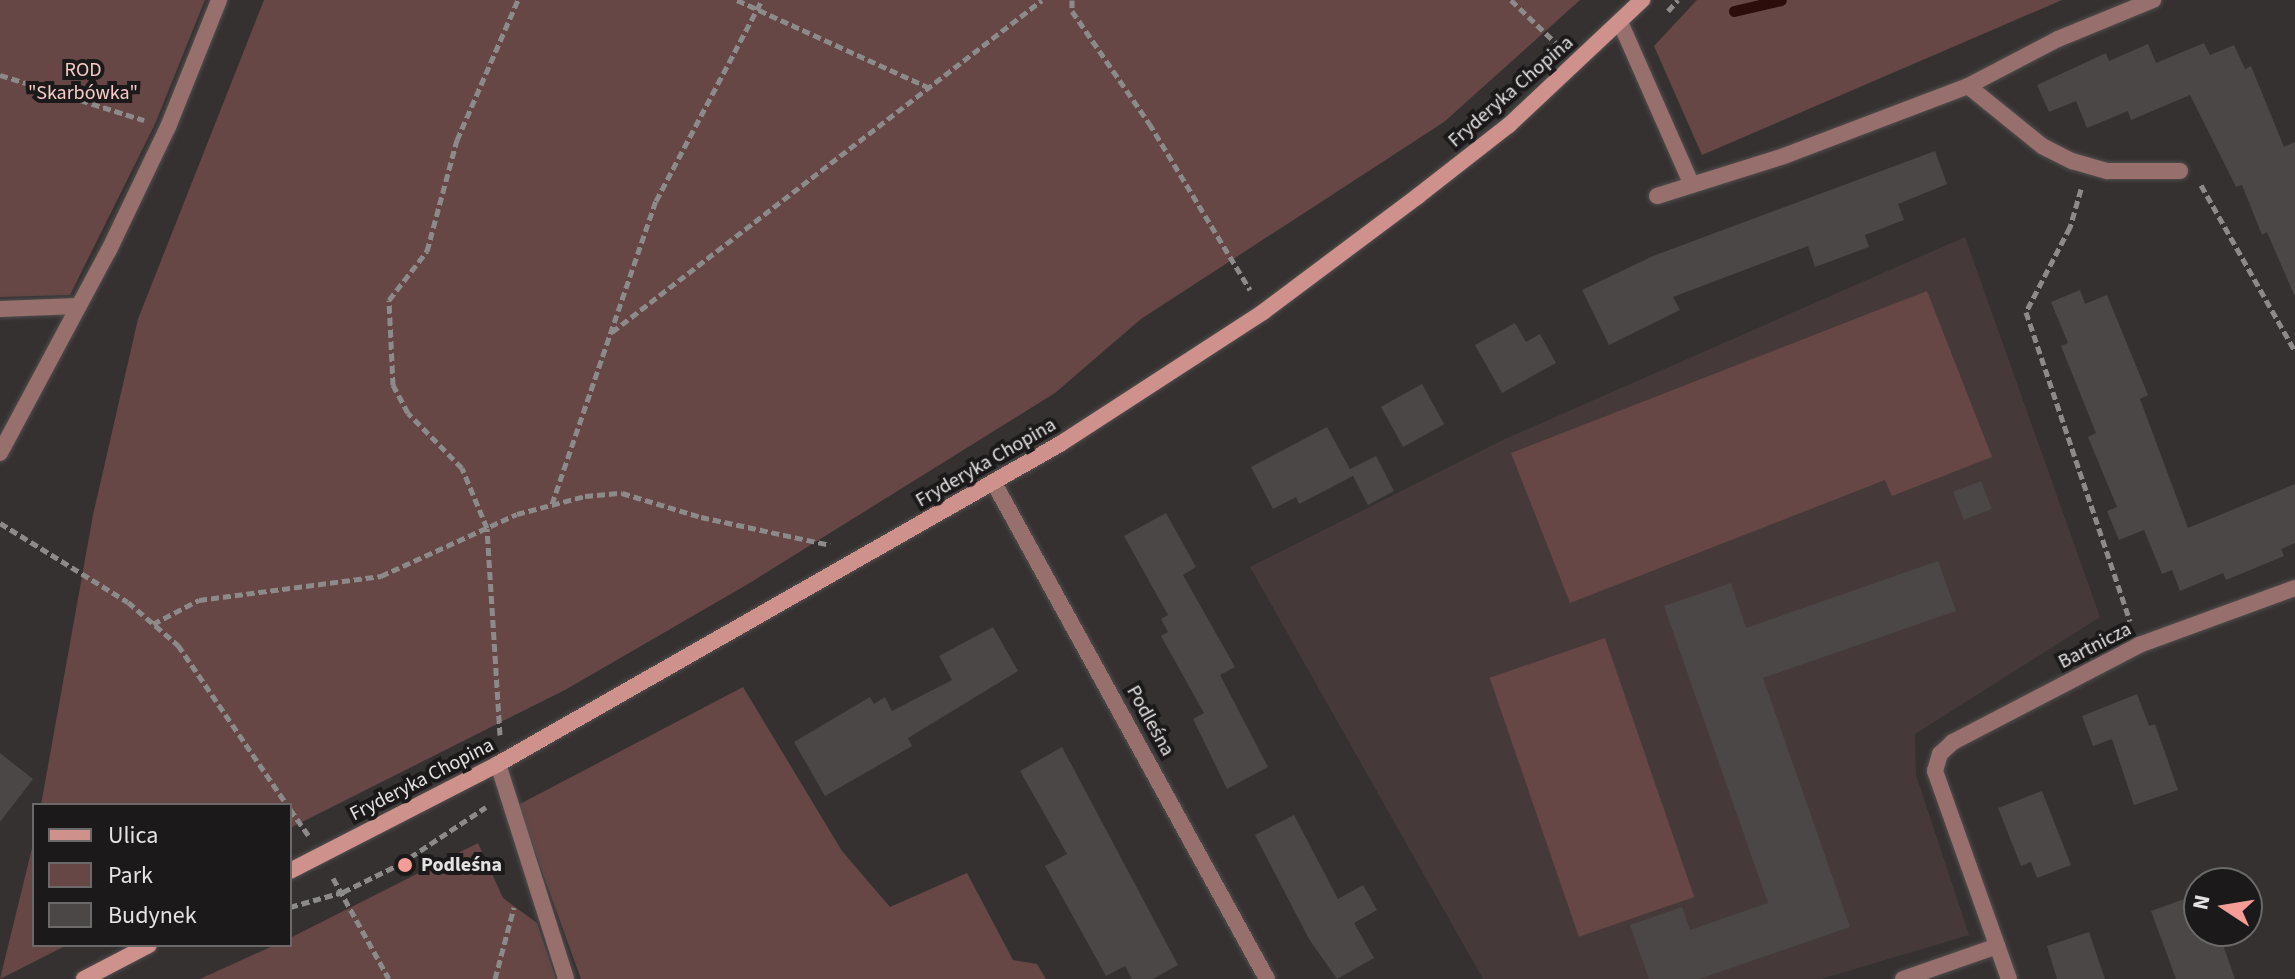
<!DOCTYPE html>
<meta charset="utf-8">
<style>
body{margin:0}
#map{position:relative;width:2295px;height:979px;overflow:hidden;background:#353131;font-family:"Source Sans 3",sans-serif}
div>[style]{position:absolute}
.built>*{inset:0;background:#453a39}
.green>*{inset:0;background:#664745;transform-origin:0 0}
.stream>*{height:11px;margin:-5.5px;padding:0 5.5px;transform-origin:5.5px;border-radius:5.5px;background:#2d0d0c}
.building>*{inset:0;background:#4a4746;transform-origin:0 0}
.path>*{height:5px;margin-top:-2.5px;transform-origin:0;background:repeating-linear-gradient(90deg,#8d8a8a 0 8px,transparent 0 12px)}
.roads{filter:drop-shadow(0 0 2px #514d4d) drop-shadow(0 0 2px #514d4d)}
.lane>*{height:16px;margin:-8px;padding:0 8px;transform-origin:8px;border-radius:8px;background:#976f6c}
.street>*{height:16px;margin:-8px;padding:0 8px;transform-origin:8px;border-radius:8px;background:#976f6c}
.secondary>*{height:16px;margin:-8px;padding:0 8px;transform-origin:8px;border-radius:8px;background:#cf918c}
.dots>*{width:22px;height:22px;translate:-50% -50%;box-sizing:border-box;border:4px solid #1b1919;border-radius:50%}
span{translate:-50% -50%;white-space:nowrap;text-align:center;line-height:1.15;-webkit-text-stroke:8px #1b1919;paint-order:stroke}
.park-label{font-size:20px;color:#f7ccc8}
.street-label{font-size:20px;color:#e4e2e2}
.poi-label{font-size:20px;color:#e4e2e2;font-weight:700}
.left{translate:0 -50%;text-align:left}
.legend{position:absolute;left:32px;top:803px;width:260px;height:144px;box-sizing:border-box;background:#1b1919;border:2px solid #6b6969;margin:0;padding:10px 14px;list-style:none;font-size:24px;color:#e4e2e2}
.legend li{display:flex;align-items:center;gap:16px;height:40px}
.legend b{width:40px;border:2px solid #6b6969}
.north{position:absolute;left:2183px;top:867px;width:80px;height:80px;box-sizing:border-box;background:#1b1919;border:2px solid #6b6969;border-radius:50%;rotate:282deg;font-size:22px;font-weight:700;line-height:32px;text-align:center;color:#e4e2e2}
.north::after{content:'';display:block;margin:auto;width:28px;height:36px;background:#f59c96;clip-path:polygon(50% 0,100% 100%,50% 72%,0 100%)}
</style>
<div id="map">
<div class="built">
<div style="clip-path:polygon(1965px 237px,2100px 617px,1915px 734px,1916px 775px,1969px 935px,1821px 979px,1483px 979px,1250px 567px,1505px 439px)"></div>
</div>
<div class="green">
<div style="clip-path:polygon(0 0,205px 0,155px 124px,70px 295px,0 297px)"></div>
<div style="clip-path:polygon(264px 0,1580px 0,1444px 122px,1141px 319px,1055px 393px,748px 584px,565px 690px,290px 828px,290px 805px,41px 805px,93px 515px,138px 319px)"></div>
<div style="clip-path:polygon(1697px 0,2062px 0,1702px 155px,1654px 46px)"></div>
<div style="clip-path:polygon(1927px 291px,1992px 457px,1892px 496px,1885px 480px,1570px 603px,1511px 453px)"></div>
<div style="left:1605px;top:638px;width:274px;height:122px;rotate:71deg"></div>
<div style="clip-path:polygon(743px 687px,842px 851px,890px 907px,967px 873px,1013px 960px,1037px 964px,1046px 979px,581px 979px,518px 805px)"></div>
<div style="clip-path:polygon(34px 840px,34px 945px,67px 945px,0 979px)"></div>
<div style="clip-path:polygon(478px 843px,503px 898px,537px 923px,556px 979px,200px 979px,275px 945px,290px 945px,290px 938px)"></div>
</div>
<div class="stream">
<div style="left:1734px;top:11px;width:48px;rotate:-13.2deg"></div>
</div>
<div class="building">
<div style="clip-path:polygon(2204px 43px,2210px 55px,2234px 45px,2245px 69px,2251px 66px,2284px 147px,2295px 142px,2295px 297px,2267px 232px,2262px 235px,2242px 185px,2236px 187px,2190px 95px,2131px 120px,2128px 111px,2087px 128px,2076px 101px,2049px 112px,2037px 85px,2106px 53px,2109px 61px,2148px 44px,2156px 63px)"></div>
<div style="clip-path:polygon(1935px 151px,1947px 184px,1898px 204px,1904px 220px,1865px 235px,1869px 247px,1815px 267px,1808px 246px,1673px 297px,1680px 310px,1609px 345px,1582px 290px,1653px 256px)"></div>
<div style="clip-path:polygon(2080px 290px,2085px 304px,2107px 295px,2148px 395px,2140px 399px,2188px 528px,2295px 484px,2295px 543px,2281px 549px,2284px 556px,2226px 580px,2223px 573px,2180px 591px,2172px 570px,2162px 574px,2144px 530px,2119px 540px,2107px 511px,2117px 507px,2088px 437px,2096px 433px,2061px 346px,2068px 343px,2051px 302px)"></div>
<div style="clip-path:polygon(1515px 323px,1526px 342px,1540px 334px,1556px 363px,1502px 393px,1475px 345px)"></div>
<div style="left:1422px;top:384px;width:46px;height:47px;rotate:61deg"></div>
<div style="clip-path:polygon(1327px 427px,1350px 469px,1376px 456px,1394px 491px,1368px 505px,1353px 476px,1299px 504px,1296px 497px,1273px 509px,1251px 467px)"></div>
<div style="left:1981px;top:481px;width:30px;height:30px;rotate:69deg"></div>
<div style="clip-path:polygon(1166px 513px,1196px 567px,1183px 575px,1235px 667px,1220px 675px,1268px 767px,1227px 789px,1193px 719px,1204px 713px,1161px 636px,1168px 632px,1161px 619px,1168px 615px,1124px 536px)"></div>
<div style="clip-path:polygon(1938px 561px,1956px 611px,1763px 678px,1850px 927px,1699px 979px,1649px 979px,1630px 925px,1682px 907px,1690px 930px,1768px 903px,1664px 606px,1731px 583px,1746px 628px)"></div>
<div style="clip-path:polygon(993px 627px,1018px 671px,908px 738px,912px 746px,825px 796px,794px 742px,870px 697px,874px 704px,885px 697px,892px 711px,952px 680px,939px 656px)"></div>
<div style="clip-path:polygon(2137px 694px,2149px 726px,2155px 724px,2178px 790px,2134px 805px,2112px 739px,2093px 746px,2082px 716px)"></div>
<div style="clip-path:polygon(1062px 747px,1178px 965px,1153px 979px,1132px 979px,1125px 966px,1106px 976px,1045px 866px,1067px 854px,1020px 771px)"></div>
<div style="clip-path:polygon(0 753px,33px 779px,0 822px)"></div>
<div style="clip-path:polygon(2042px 791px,2071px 865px,2037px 878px,2031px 862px,2021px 866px,1998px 808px)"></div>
<div style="clip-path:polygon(1294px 815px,1338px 899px,1363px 885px,1377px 910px,1354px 923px,1374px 958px,1337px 979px,1309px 939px,1255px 835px)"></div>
<div style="clip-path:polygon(2195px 895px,2199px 931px,2218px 931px,2235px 979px,2176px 979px,2151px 911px)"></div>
<div style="clip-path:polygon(2089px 932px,2105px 979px,2057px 979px,2047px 946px)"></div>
</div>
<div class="path">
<div style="left:737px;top:0;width:212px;rotate:24.5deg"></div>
<div style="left:1072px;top:0;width:11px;rotate:90deg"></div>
<div style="left:1072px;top:11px;width:136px;rotate:55.5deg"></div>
<div style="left:1149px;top:123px;width:195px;rotate:58.8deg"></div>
<div style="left:1511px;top:0;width:62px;rotate:43.7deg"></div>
<div style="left:1668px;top:11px;width:15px;rotate:-48deg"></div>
<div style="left:0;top:75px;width:151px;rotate:17.4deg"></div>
<div style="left:2201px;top:185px;width:191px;rotate:60.5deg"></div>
<div style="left:2081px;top:189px;width:40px;rotate:106deg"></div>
<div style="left:2070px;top:227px;width:96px;rotate:117.4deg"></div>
<div style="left:2026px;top:312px;width:326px;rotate:71.4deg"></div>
<div style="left:612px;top:332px;width:543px;rotate:-37.67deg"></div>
<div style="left:552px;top:504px;width:320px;rotate:-71.1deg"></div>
<div style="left:656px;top:201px;width:227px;rotate:-62.2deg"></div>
<div style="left:0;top:523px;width:150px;rotate:31.7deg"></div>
<div style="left:128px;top:602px;width:66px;rotate:40.7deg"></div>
<div style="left:178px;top:645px;width:194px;rotate:55.7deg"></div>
<div style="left:153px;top:624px;width:52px;rotate:-27.6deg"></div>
<div style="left:199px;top:600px;width:184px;rotate:-7.5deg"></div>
<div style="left:381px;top:576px;width:149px;rotate:-24.5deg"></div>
<div style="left:517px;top:514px;width:70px;rotate:-14.8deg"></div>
<div style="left:585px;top:496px;width:37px;rotate:-5deg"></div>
<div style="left:622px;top:493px;width:83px;rotate:16.9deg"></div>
<div style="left:701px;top:517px;width:132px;rotate:12.2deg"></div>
<div style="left:500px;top:735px;width:207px;rotate:-93.6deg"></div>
<div style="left:487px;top:528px;width:65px;rotate:-112.6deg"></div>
<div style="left:462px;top:468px;width:77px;rotate:-134.5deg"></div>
<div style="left:408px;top:413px;width:32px;rotate:-118deg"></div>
<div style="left:393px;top:385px;width:85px;rotate:-92.7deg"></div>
<div style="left:389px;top:300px;width:62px;rotate:-52.2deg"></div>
<div style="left:427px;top:251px;width:115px;rotate:-74.9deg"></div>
<div style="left:457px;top:140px;width:153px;rotate:-66.5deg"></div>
<div style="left:290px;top:809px;width:32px;rotate:55deg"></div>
<div style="left:333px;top:878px;width:115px;rotate:61deg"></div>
<div style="left:290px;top:907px;width:55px;rotate:-15.8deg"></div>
<div style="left:343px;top:892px;width:64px;rotate:-26.2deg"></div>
<div style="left:400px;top:864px;width:103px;rotate:-33.5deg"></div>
<div style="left:495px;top:979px;width:74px;rotate:-75.2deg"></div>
</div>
<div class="roads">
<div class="lane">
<div style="left:0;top:309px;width:78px;rotate:-2.2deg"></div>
<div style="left:0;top:453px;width:230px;rotate:-61.8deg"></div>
<div style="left:109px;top:250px;width:136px;rotate:-64.4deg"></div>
<div style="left:168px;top:127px;width:137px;rotate:-68.1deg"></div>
<div style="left:498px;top:764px;width:225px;rotate:72.4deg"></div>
</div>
<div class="street">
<div style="left:1620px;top:22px;width:178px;rotate:66.2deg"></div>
<div style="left:1968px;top:86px;width:102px;rotate:-27.6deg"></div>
<div style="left:2058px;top:39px;width:103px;rotate:-22.3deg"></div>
<div style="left:1657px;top:196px;width:133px;rotate:-17.5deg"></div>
<div style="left:1784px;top:156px;width:197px;rotate:-20.8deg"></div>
<div style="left:1968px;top:86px;width:95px;rotate:39deg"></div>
<div style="left:2042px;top:146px;width:34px;rotate:27deg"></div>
<div style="left:2072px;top:161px;width:37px;rotate:16deg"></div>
<div style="left:2108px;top:171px;width:72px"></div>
<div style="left:994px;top:483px;width:566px;rotate:61.17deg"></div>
<div style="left:1903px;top:979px;width:100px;rotate:-19.3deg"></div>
<div style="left:2009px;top:979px;width:221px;rotate:-109.6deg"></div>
<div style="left:1935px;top:771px;width:18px;rotate:-74deg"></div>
<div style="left:1940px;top:754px;width:18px;rotate:-43deg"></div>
<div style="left:1953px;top:742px;width:210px;rotate:-27.5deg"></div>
<div style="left:2139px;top:645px;width:166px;rotate:-20.1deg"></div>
</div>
<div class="secondary">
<div style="left:290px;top:871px;width:234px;rotate:-27.2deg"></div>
<div style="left:498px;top:764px;width:647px;rotate:-29.66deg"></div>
<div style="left:1060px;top:444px;width:242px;rotate:-33deg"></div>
<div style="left:1263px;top:312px;width:194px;rotate:-36.8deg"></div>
<div style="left:1418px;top:196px;width:115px;rotate:-38deg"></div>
<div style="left:1509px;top:125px;width:183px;rotate:-43.2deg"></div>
<div style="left:84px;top:979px;width:73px;rotate:-27.6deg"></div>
</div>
</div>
<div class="dots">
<div style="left:405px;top:865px;background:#f59c96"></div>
</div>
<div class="park-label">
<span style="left:83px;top:82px">ROD<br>"Skarbówka"</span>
</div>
<div class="street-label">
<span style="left:1511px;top:92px;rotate:-41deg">Fryderyka Chopina</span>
<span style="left:986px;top:463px;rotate:-30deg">Fryderyka Chopina</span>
<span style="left:2095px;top:646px;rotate:-27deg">Bartnicza</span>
<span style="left:1150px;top:721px;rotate:61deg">Podleśna</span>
<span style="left:422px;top:780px;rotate:-27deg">Fryderyka Chopina</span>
</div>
<div class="poi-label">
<span class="left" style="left:421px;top:865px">Podleśna</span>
</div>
<ul class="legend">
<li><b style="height:10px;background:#cf918c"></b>Ulica</li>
<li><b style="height:22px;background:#664745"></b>Park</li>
<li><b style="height:22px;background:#4a4746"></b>Budynek</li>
</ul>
<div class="north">N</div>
</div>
